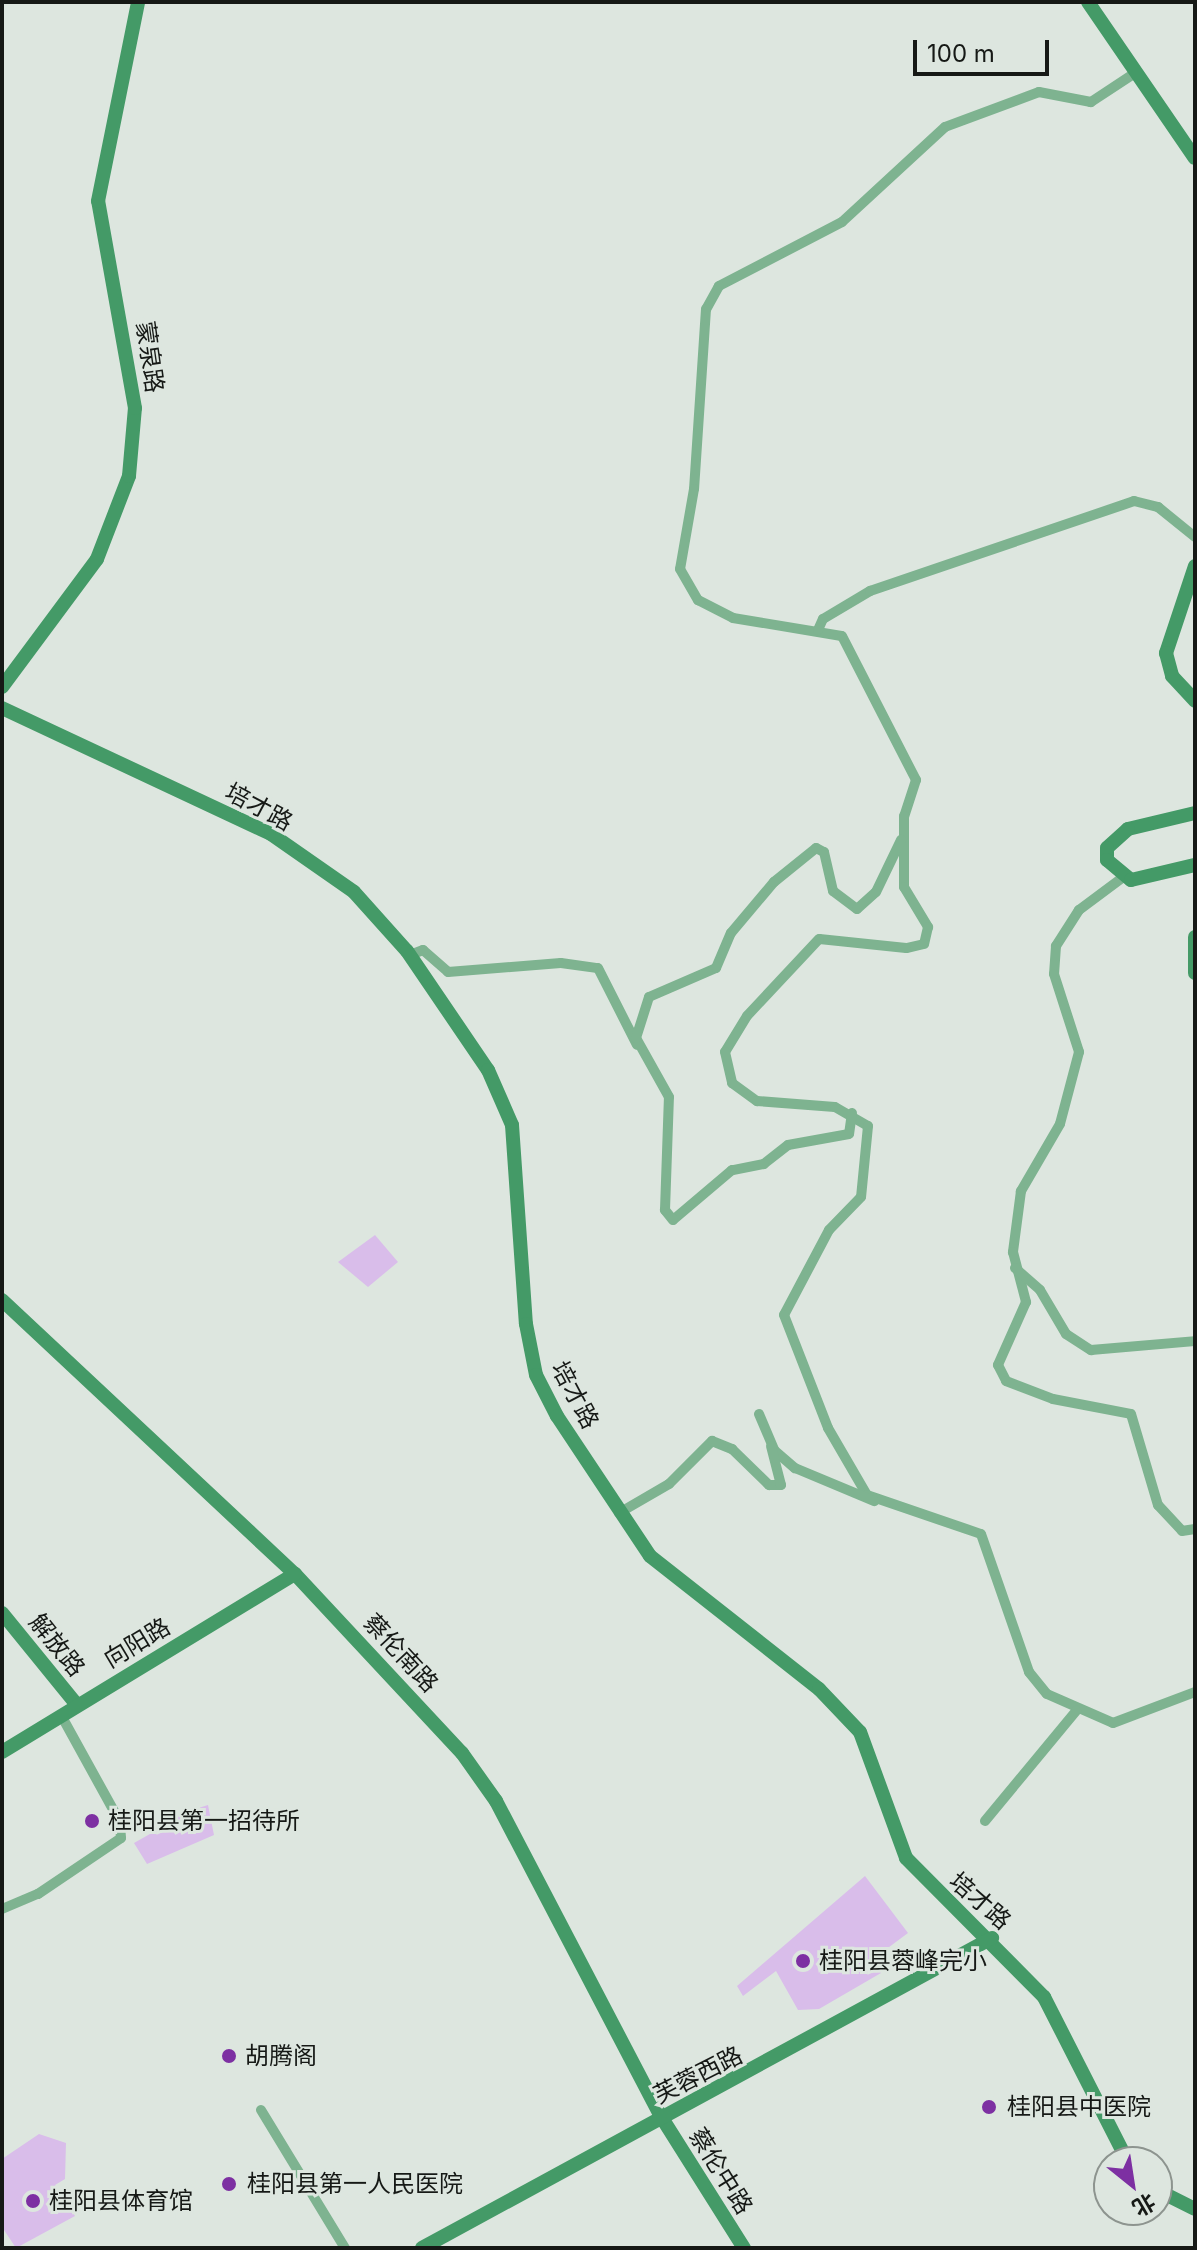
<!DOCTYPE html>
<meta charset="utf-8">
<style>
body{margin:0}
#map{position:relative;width:1197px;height:2250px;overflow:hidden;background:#dde6df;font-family:Inter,"Noto Sans SC",sans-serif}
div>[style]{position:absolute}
.green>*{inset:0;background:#d9bdea}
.street>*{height:10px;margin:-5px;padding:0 5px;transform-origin:5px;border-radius:5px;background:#7eb390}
.secondary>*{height:14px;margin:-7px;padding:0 7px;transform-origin:7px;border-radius:7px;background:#449a67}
.dots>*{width:22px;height:22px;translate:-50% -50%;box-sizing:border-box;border:4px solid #dde6df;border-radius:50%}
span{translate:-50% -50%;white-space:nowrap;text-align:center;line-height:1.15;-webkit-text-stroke:6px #dde6df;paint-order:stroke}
.street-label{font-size:24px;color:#161916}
.poi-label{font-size:24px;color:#161916}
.left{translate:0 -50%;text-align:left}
.frame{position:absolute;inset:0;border:4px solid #161916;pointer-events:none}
.north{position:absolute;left:1093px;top:2146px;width:80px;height:80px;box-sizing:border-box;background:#dde6df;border:2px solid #8d948f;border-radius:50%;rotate:150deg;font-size:22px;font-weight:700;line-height:32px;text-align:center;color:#161916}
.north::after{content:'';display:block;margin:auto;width:28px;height:36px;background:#7d30a2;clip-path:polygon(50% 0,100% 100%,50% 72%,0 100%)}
.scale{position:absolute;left:913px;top:40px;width:136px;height:36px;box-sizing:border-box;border:4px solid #161916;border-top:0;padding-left:10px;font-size:24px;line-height:28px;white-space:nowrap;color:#161916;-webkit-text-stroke:6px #dde6df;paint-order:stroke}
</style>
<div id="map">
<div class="green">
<div style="clip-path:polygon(375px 1235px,398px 1262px,368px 1287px,338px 1262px)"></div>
<div style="clip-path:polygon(208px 1805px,214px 1835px,147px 1864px,134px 1843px,157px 1830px,154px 1822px)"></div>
<div style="clip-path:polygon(865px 1876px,908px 1933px,873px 1959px,881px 1973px,819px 2009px,798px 2010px,776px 1971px,743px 1996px,737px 1986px)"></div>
<div style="clip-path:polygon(39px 2134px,66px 2143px,65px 2179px,55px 2185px,75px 2216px,16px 2248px,2px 2227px,2px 2159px)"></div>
</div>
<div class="street">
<div style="left:1135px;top:73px;width:53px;rotate:146.6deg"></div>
<div style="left:1091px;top:102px;width:53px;rotate:-169.1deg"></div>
<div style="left:1039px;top:92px;width:100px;rotate:159.6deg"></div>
<div style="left:945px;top:127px;width:140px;rotate:137.3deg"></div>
<div style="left:842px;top:222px;width:139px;rotate:152.5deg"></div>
<div style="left:719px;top:286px;width:26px;rotate:119deg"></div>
<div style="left:706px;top:309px;width:180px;rotate:93.8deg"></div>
<div style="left:694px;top:489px;width:81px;rotate:99.9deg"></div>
<div style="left:680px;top:569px;width:36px;rotate:60deg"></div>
<div style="left:698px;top:600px;width:39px;rotate:27deg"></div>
<div style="left:733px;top:618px;width:110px;rotate:9.4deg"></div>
<div style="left:842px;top:636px;width:162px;rotate:62.8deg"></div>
<div style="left:916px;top:780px;width:38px;rotate:108deg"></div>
<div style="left:904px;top:816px;width:71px;rotate:90deg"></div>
<div style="left:904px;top:887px;width:47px;rotate:59deg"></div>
<div style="left:928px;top:927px;width:17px;rotate:103deg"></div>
<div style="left:924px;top:944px;width:18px;rotate:167deg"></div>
<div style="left:906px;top:948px;width:87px;rotate:-174.1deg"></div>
<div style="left:819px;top:939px;width:105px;rotate:133.1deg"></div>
<div style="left:747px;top:1016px;width:42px;rotate:121.4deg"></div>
<div style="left:725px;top:1052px;width:32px;rotate:77deg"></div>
<div style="left:732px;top:1083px;width:31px;rotate:36deg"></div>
<div style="left:757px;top:1101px;width:78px;rotate:4.4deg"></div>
<div style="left:835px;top:1107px;width:38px;rotate:30deg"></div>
<div style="left:868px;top:1126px;width:71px;rotate:95.6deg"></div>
<div style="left:861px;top:1197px;width:46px;rotate:134.1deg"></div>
<div style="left:829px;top:1230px;width:96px;rotate:117.9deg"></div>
<div style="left:784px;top:1315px;width:121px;rotate:68.7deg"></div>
<div style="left:828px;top:1428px;width:78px;rotate:59.8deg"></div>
<div style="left:867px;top:1495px;width:120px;rotate:18.9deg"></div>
<div style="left:981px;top:1534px;width:146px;rotate:70.8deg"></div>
<div style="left:1029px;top:1672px;width:28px;rotate:51deg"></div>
<div style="left:1047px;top:1694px;width:72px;rotate:23.7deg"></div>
<div style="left:1113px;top:1723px;width:88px;rotate:-20.7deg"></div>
<div style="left:818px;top:630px;width:12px;rotate:-66deg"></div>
<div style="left:823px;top:619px;width:55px;rotate:-30.8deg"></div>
<div style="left:870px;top:591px;width:279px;rotate:-18.8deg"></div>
<div style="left:1134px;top:501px;width:25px;rotate:14deg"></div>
<div style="left:1158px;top:507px;width:48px;rotate:39deg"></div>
<div style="left:1122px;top:878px;width:54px;rotate:143.3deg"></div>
<div style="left:1079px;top:910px;width:43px;rotate:122.6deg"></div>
<div style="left:1056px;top:946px;width:28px;rotate:94deg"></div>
<div style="left:1054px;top:974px;width:82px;rotate:72.2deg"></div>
<div style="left:1079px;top:1052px;width:74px;rotate:104.8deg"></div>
<div style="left:1060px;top:1124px;width:78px;rotate:120.2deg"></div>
<div style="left:1021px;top:1191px;width:62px;rotate:97.5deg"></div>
<div style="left:1013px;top:1252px;width:52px;rotate:75.4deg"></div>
<div style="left:1026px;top:1302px;width:69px;rotate:114deg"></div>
<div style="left:998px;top:1365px;width:18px;rotate:63deg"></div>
<div style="left:1006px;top:1381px;width:50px;rotate:21deg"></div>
<div style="left:1053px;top:1399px;width:79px;rotate:10.9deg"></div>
<div style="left:1131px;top:1414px;width:95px;rotate:73.5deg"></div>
<div style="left:1158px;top:1505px;width:35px;rotate:47deg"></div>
<div style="left:1182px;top:1531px;width:13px;rotate:-9deg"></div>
<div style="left:410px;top:955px;width:14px;rotate:-21deg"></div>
<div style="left:423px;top:950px;width:33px;rotate:41deg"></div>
<div style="left:448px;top:972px;width:113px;rotate:-4.6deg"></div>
<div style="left:561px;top:963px;width:37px;rotate:8deg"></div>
<div style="left:598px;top:968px;width:86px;rotate:63.1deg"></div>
<div style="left:852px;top:1113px;width:21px;rotate:98deg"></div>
<div style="left:849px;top:1134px;width:62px;rotate:169.8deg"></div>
<div style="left:788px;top:1145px;width:31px;rotate:142deg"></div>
<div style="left:764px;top:1164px;width:33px;rotate:169deg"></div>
<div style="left:732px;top:1170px;width:77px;rotate:139.7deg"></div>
<div style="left:673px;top:1220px;width:13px;rotate:-129deg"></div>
<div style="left:665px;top:1210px;width:113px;rotate:-88deg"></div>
<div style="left:669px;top:1097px;width:68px;rotate:-119.2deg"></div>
<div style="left:636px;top:1038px;width:43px;rotate:-72.4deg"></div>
<div style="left:649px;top:997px;width:73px;rotate:-23.4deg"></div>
<div style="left:716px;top:968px;width:38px;rotate:-67deg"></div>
<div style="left:731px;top:933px;width:67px;rotate:-49.9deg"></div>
<div style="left:774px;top:882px;width:54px;rotate:-39deg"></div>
<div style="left:816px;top:848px;width:9px;rotate:27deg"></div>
<div style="left:824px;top:852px;width:40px;rotate:77deg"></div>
<div style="left:833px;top:891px;width:30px;rotate:37deg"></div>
<div style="left:857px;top:909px;width:25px;rotate:-42deg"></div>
<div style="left:876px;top:892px;width:58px;rotate:-64.3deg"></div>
<div style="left:1015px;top:1268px;width:33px;rotate:41deg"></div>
<div style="left:1040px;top:1290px;width:51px;rotate:59.4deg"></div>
<div style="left:1066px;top:1334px;width:30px;rotate:33deg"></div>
<div style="left:1091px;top:1350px;width:104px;rotate:-4.9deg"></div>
<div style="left:759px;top:1414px;width:39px;rotate:67deg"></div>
<div style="left:774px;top:1450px;width:28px;rotate:41deg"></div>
<div style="left:795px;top:1468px;width:86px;rotate:22.7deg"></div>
<div style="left:619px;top:1513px;width:58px;rotate:-30.1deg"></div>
<div style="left:669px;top:1484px;width:61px;rotate:-45deg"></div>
<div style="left:712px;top:1441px;width:22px;rotate:22deg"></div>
<div style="left:732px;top:1449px;width:52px;rotate:44.2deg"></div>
<div style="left:769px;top:1485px;width:12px"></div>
<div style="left:781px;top:1485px;width:40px;rotate:-104.4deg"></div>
<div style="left:985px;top:1821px;width:143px;rotate:-50.4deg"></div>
<div style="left:2px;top:1909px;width:39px;rotate:-23deg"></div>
<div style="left:38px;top:1894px;width:100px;rotate:-34deg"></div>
<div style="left:121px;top:1838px;width:16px;rotate:-94deg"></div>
<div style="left:120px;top:1822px;width:122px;rotate:-118.9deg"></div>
<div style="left:261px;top:2110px;width:162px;rotate:58.7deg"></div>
</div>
<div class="secondary">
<div style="left:1088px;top:2px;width:189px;rotate:55.6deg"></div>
<div style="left:1195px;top:566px;width:92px;rotate:108.4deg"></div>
<div style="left:1166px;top:653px;width:24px;rotate:75deg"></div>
<div style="left:1172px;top:676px;width:34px;rotate:47deg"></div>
<div style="left:2px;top:687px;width:159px;rotate:-53.4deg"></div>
<div style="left:97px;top:559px;width:89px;rotate:-68.9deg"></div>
<div style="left:129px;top:476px;width:68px;rotate:-85deg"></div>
<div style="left:135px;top:408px;width:210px;rotate:-100.1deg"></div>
<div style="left:98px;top:201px;width:203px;rotate:-78.6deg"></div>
<div style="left:2px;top:708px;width:297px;rotate:25.1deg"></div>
<div style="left:271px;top:834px;width:101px;rotate:34.9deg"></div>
<div style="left:354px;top:892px;width:79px;rotate:48.1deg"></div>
<div style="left:407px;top:951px;width:144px;rotate:55.8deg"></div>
<div style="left:488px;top:1070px;width:60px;rotate:66.4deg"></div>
<div style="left:512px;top:1125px;width:199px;rotate:86deg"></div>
<div style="left:526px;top:1324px;width:52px;rotate:78.9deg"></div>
<div style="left:536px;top:1375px;width:46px;rotate:62.9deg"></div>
<div style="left:557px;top:1416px;width:168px;rotate:56.4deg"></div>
<div style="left:650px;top:1556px;width:215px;rotate:38.2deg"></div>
<div style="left:819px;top:1689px;width:59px;rotate:46.4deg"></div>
<div style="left:860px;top:1732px;width:134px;rotate:69.9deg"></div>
<div style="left:906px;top:1858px;width:196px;rotate:45.2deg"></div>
<div style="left:1044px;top:1997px;width:185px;rotate:63deg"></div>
<div style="left:1195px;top:813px;width:69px;rotate:166.6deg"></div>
<div style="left:1128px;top:829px;width:28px;rotate:138deg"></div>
<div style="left:1107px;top:848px;width:12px;rotate:90deg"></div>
<div style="left:1107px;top:860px;width:31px;rotate:40deg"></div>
<div style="left:1131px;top:880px;width:66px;rotate:-13.2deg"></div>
<div style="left:1195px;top:937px;width:36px;rotate:90deg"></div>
<div style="left:2px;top:1300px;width:401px;rotate:43.1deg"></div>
<div style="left:295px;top:1574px;width:245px;rotate:47deg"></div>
<div style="left:462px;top:1753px;width:59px;rotate:54.7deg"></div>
<div style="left:496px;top:1801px;width:358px;rotate:62.4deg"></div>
<div style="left:662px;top:2118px;width:154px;rotate:57.8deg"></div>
<div style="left:2px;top:1613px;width:119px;rotate:50.8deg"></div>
<div style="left:2px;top:1752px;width:343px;rotate:-31.3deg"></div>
<div style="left:1157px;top:2190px;width:42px;rotate:26.6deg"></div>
<div style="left:422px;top:2248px;width:649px;rotate:-28.54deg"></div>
</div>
<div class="dots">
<div style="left:92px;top:1821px;background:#7d30a2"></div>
<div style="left:803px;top:1961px;background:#7d30a2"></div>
<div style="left:229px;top:2056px;background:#7d30a2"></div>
<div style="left:989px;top:2107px;background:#7d30a2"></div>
<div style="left:229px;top:2184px;background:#7d30a2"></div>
<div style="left:33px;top:2201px;background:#7d30a2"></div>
</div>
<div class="street-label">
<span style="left:150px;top:357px;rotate:82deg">蒙泉路</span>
<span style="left:259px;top:807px;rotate:28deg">培才路</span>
<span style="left:575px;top:1395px;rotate:62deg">培才路</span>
<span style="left:137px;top:1643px;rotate:-31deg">向阳路</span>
<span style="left:57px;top:1645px;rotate:51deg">解放路</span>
<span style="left:401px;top:1653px;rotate:47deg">蔡伦南路</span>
<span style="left:980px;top:1901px;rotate:41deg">培才路</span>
<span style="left:698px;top:2075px;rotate:-27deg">芙蓉西路</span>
<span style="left:721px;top:2171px;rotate:58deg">蔡伦中路</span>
</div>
<div class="poi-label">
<span class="left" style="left:108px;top:1821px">桂阳县第一招待所</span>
<span class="left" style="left:819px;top:1961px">桂阳县蓉峰完小</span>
<span class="left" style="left:245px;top:2056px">胡腾阁</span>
<span class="left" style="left:1007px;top:2107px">桂阳县中医院</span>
<span class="left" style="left:247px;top:2184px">桂阳县第一人民医院</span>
<span class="left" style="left:49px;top:2201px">桂阳县体育馆</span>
</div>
<div class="frame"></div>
<div class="north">北</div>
<div class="scale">100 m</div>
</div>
